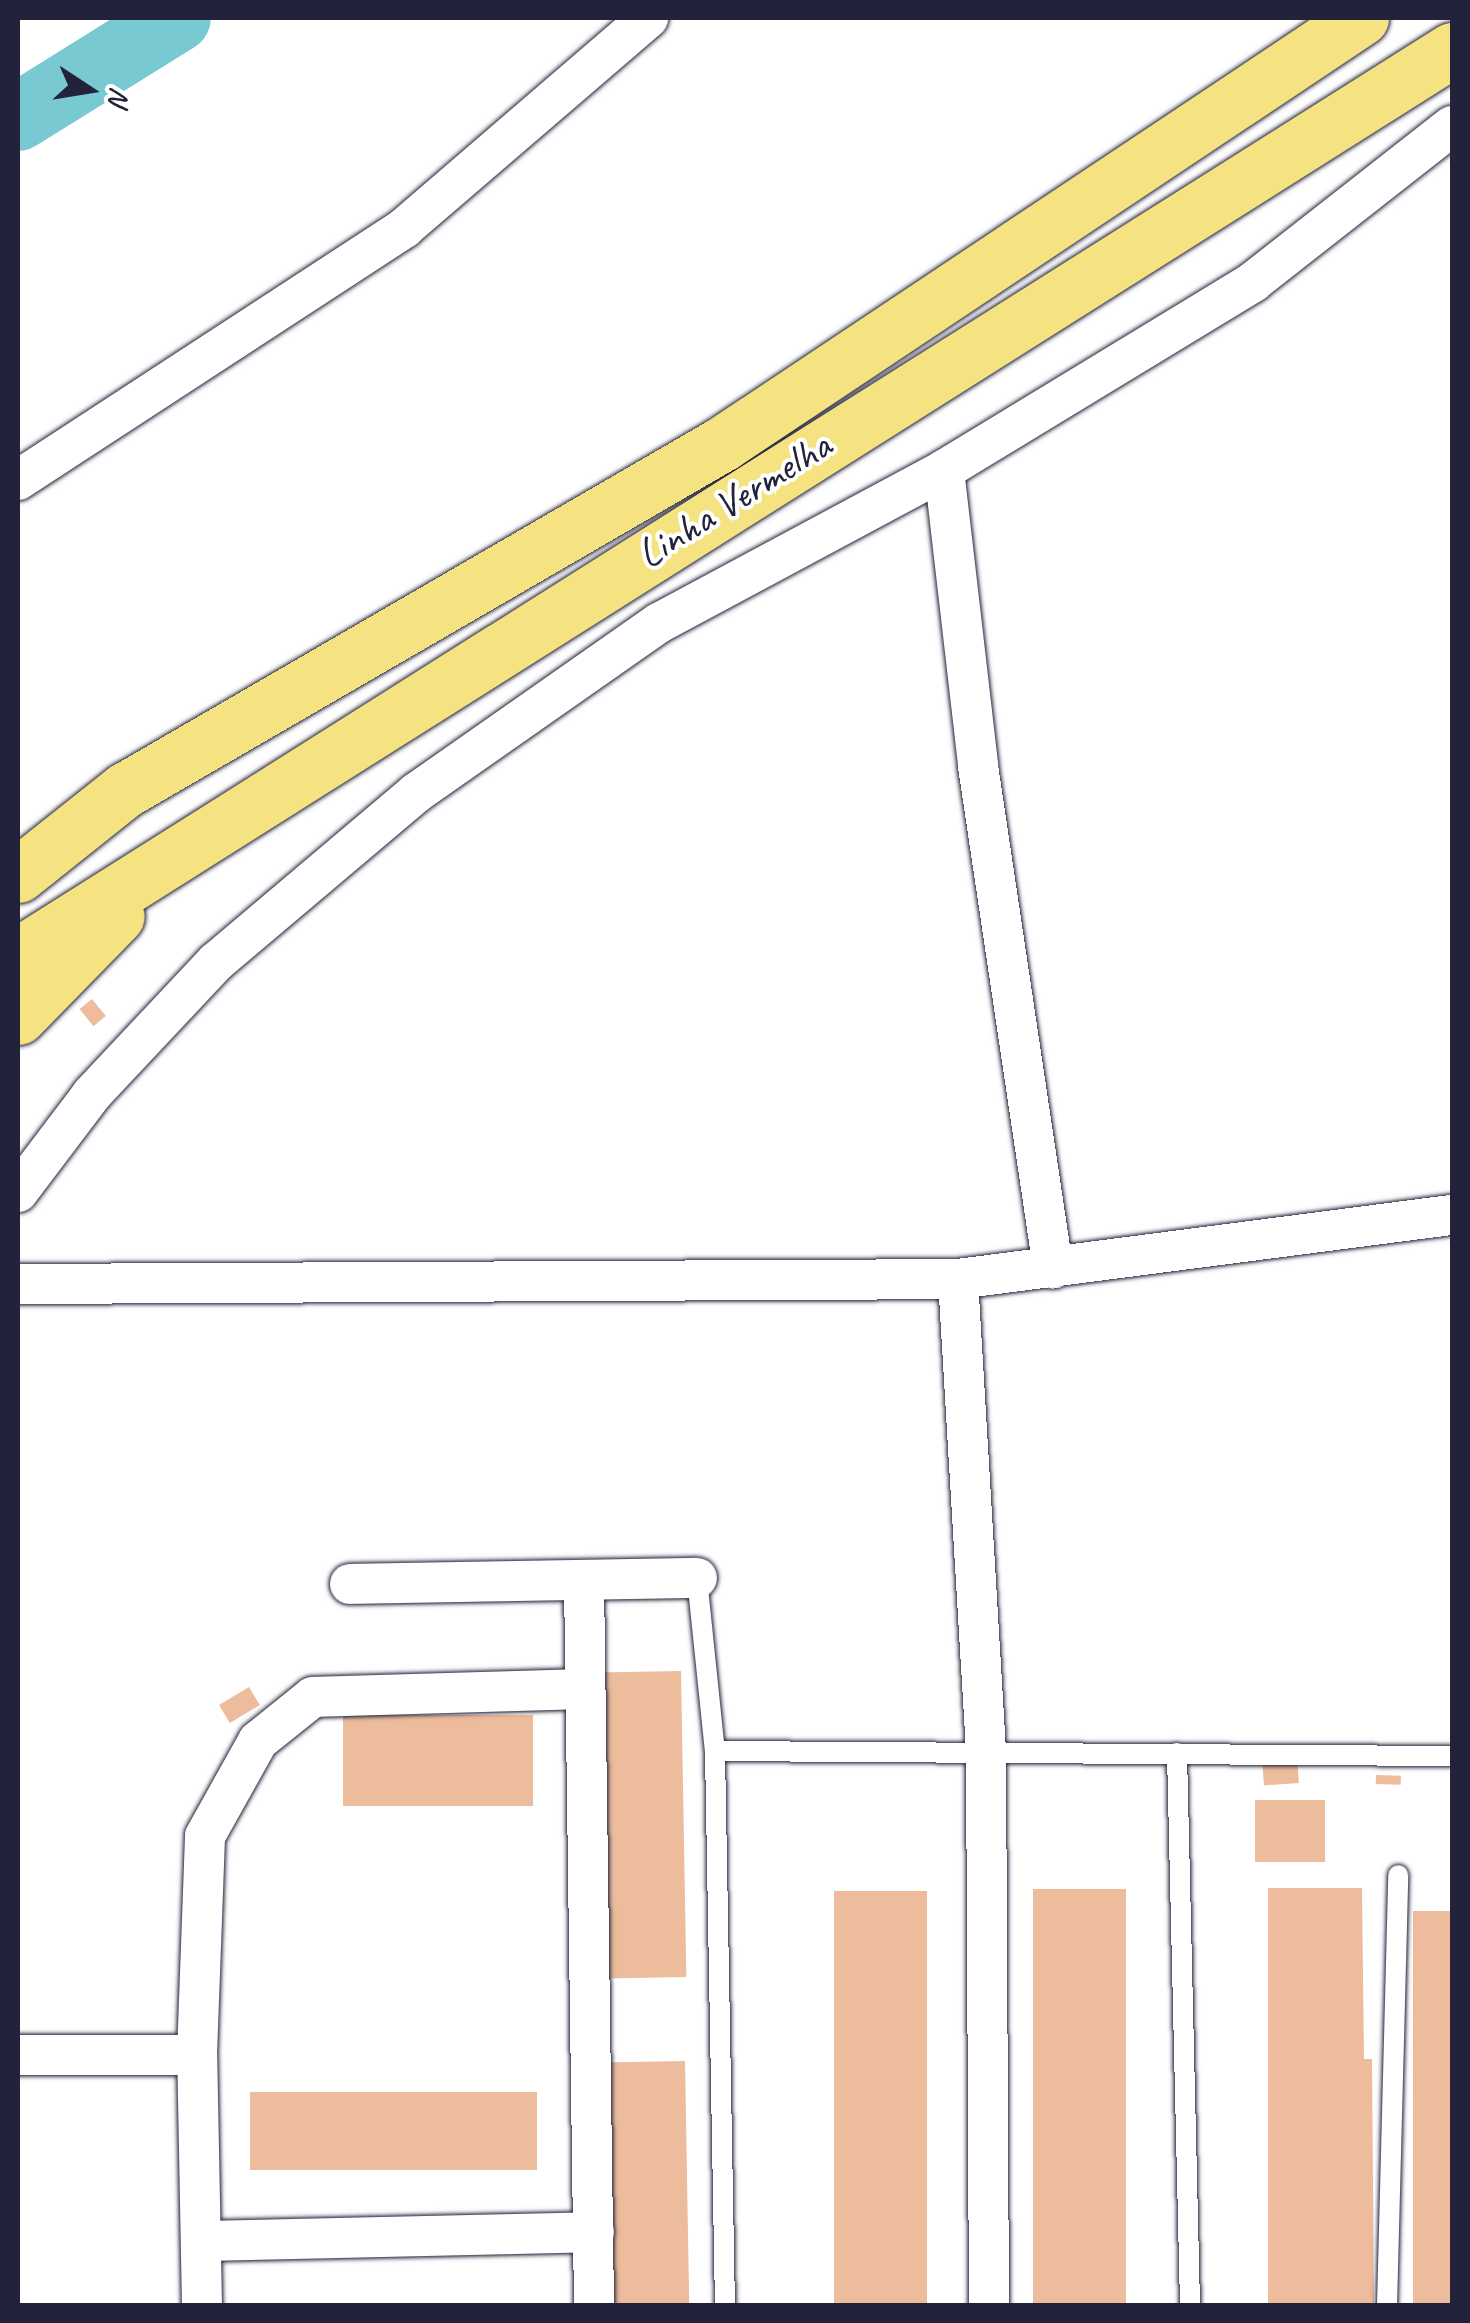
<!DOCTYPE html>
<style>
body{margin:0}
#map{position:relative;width:1470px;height:2323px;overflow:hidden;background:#fff;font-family:Caveat,sans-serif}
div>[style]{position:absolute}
.river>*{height:68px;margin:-34px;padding:0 34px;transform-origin:34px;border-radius:34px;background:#78c9d1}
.building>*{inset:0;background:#ecbc9c;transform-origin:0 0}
.roads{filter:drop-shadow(0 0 2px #22223b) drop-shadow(0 0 2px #22223b)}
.service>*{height:20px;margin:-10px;padding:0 10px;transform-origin:10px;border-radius:10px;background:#fff}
.minor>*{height:40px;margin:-20px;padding:0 20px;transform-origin:20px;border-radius:20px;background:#fff}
.motorway>*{height:55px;margin:-27.5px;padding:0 27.5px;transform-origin:27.5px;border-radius:27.5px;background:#f5e382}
span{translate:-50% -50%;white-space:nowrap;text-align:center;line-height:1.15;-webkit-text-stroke:8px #fff;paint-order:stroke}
.street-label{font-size:42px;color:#22223b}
.frame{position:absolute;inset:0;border:20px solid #22223b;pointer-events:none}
.north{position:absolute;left:40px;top:40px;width:100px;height:100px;-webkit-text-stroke:8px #fff;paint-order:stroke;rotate:102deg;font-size:28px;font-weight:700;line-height:40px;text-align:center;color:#22223b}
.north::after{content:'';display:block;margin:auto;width:35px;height:45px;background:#22223b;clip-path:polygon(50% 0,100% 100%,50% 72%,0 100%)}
</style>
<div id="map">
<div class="river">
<div style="left:18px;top:117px;width:187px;rotate:-31.9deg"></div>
</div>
<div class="building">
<div style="left:92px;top:999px;width:22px;height:16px;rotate:51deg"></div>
<div style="left:681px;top:1671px;width:306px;height:83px;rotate:89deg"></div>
<div style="left:249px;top:1687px;width:21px;height:35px;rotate:59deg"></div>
<div style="left:533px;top:1715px;width:91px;height:190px;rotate:90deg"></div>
<div style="left:1297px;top:1756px;width:27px;height:35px;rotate:86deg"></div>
<div style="left:1376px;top:1775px;width:25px;height:9px;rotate:2deg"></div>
<div style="left:1255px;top:1800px;width:70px;height:62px"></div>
<div style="clip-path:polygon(1268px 1888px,1362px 1888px,1364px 2059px,1372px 2059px,1374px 2306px,1268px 2306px)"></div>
<div style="left:1126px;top:1889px;width:417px;height:93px;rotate:90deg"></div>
<div style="left:927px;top:1891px;width:415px;height:93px;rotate:90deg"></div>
<div style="left:1452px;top:1911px;width:395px;height:39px;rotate:90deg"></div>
<div style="left:685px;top:2061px;width:245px;height:83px;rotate:89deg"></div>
<div style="left:537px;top:2092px;width:78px;height:287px;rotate:90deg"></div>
</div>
<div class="roads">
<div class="service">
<div style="left:697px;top:1578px;width:174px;rotate:84.1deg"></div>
<div style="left:715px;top:1751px;width:555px;rotate:88.97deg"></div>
<div style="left:715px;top:1751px;width:737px;rotate:0.39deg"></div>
<div style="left:1177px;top:1753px;width:553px;rotate:88.65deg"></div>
<div style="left:1387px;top:2306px;width:431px;rotate:-88.5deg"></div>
</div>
<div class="minor">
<div style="left:944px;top:470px;width:298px;rotate:83.4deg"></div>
<div style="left:978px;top:766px;width:508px;rotate:81.5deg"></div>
<div style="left:18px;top:480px;width:461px;rotate:-33.1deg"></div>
<div style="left:404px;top:228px;width:322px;rotate:-40.7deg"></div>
<div style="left:18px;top:1192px;width:123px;rotate:-52.9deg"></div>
<div style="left:92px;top:1094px;width:181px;rotate:-46.8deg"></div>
<div style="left:216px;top:962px;width:262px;rotate:-40.2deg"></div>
<div style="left:416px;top:793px;width:297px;rotate:-35deg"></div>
<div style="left:659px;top:623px;width:323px;rotate:-28.2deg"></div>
<div style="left:944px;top:470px;width:362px;rotate:-31.3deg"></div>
<div style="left:1253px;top:282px;width:253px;rotate:-38.1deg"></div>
<div style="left:958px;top:1279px;width:478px;rotate:86.6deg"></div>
<div style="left:986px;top:1756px;width:550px;rotate:89.69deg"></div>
<div style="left:18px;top:1284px;width:940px;rotate:-0.3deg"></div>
<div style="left:958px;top:1279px;width:498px;rotate:-7.4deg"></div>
<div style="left:584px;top:1580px;width:726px;rotate:89.21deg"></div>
<div style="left:350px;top:1584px;width:347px;rotate:-1deg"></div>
<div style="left:18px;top:2055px;width:179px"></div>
<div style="left:203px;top:2241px;width:391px;rotate:-1.3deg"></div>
<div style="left:202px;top:2306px;width:251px;rotate:-91.1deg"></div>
<div style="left:197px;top:2055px;width:219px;rotate:-87.9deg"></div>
<div style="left:205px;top:1836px;width:109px;rotate:-60.8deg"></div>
<div style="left:258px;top:1741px;width:70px;rotate:-38.7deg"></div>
<div style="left:313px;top:1697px;width:269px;rotate:-1.7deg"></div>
</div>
<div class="motorway">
<div style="left:18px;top:875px;width:137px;rotate:-38.5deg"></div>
<div style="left:125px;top:790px;width:690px;rotate:-30.1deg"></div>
<div style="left:722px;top:444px;width:768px;rotate:-33.69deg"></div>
<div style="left:18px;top:955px;width:1696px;rotate:-32.26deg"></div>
<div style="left:18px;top:1017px;width:141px;rotate:-45.6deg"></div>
</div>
</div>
<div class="street-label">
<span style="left:734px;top:500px;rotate:-32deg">Linha Vermelha</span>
</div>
<div class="frame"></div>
<div class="north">N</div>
</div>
